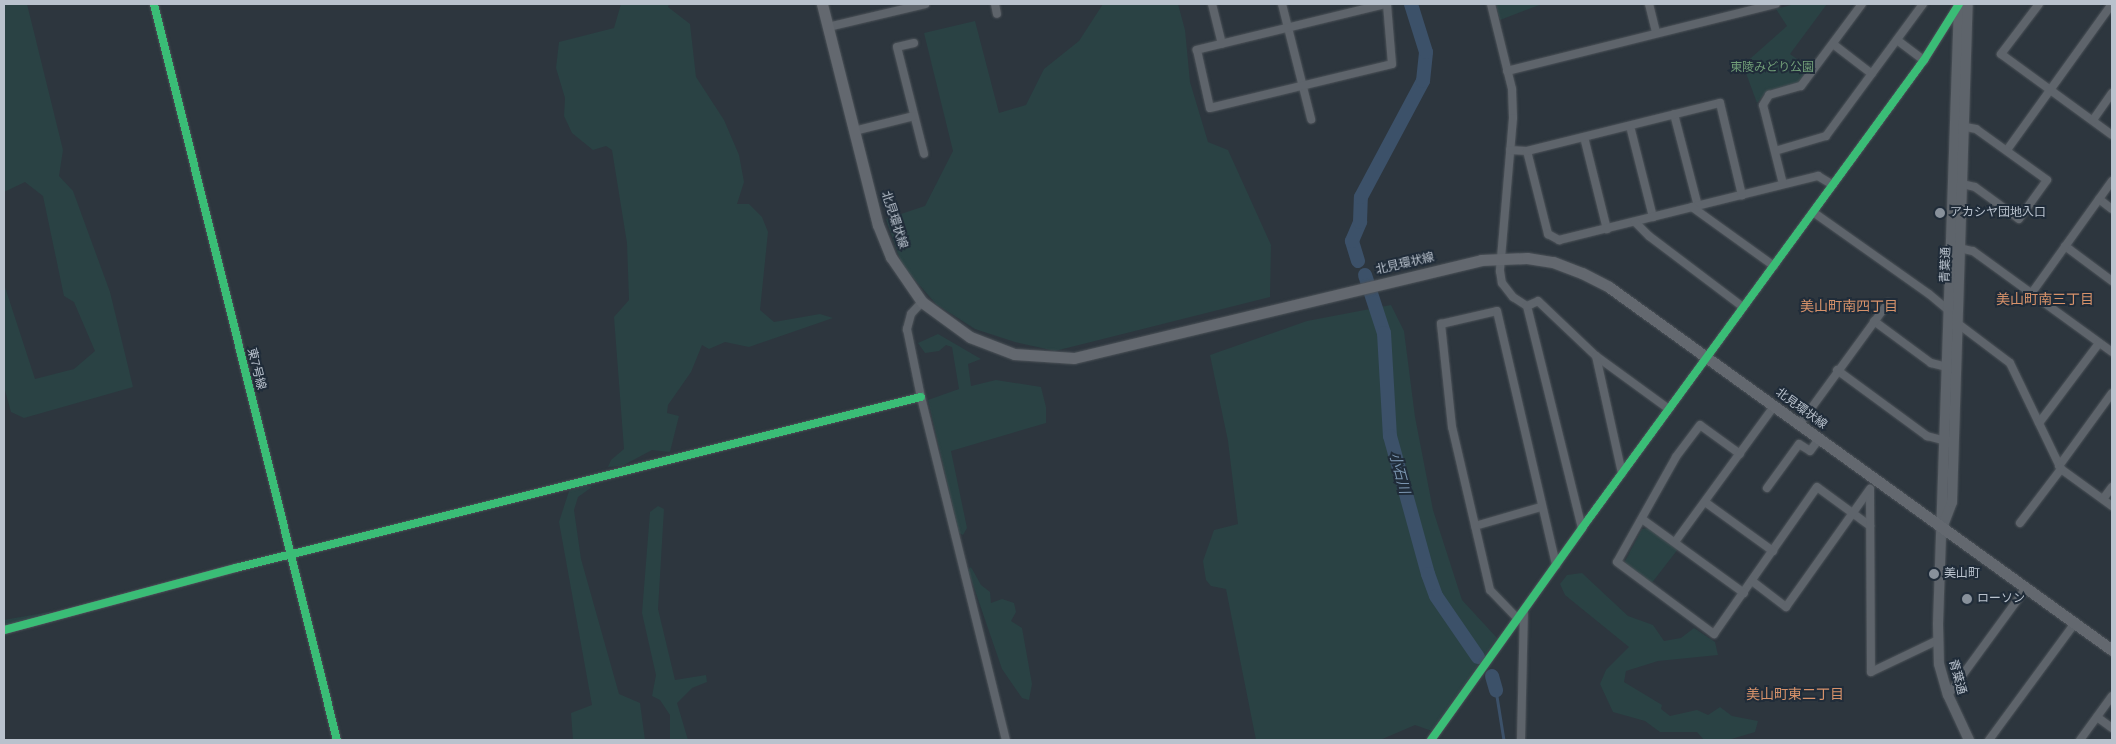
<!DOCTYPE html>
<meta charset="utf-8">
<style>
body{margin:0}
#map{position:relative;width:2116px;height:744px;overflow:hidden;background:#2d363e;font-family:Arial,"Noto Sans JP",sans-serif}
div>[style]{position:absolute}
.green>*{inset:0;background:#2a4244}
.stream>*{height:2.5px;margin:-1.25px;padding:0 1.25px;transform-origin:1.25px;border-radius:1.25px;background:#3c5169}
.river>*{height:14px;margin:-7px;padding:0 7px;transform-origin:7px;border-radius:7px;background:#3c5169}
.roads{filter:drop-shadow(0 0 1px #4c5258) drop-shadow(0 0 1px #4c5258)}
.minor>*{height:8px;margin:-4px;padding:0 4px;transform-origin:4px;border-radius:4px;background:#5e646b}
.tertiary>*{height:10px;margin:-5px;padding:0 5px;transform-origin:5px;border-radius:5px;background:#5e646b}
.secondary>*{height:11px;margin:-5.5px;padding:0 5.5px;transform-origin:5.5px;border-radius:5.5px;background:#63686f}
.cycleway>*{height:8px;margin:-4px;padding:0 4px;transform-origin:4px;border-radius:4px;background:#3abd76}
.dots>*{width:14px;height:14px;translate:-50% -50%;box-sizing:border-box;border:2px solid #202c39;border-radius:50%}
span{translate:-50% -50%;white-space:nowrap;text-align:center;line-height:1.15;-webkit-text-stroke:4px #202c39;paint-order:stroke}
.park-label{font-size:12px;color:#719e78}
.poi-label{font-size:12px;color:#b9c2cd}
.left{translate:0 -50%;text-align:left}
.street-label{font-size:12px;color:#b9c2cd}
.neighbourhood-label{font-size:14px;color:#d7926a}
.water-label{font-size:14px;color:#7a95b0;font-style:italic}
.frame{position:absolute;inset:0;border:5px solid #b9c2cd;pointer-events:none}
</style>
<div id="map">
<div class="green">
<div style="clip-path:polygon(4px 4px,27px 4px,63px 150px,59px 176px,73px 191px,110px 292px,133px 387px,24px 418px,11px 412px,4px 387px,4px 284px,35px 379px,74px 369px,95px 351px,74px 302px,64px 296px,43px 196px,25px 182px,4px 192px)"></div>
<div style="clip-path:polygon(621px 4px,669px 4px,668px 7px,690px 24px,696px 77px,724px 120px,739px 155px,744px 182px,737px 204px,749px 204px,762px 217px,768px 232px,760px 310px,774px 322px,820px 314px,833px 318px,749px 347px,725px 342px,709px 349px,702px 345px,691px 372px,668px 405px,667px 413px,679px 416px,670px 452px,652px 450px,622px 466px,608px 467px,611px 460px,624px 449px,614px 317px,629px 300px,627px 243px,612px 150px,606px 146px,593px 150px,572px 133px,564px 116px,565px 98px,556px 68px,559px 42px,614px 28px)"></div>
<div style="clip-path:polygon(1103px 4px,1178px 4px,1185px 30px,1190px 82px,1208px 142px,1228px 150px,1271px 245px,1270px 297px,1055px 351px,1015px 342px,975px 329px,936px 304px,902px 265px,886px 219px,925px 206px,953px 151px,924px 33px,975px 21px,999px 113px,1026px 105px,1044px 69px,1079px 41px)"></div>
<div style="clip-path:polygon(1496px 4px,1542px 4px,1500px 20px)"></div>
<div style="clip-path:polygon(1795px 4px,1827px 4px,1790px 54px,1809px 68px,1798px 83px,1767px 91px,1757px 103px,1743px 65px,1787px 26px,1776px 9px)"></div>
<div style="clip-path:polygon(1391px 305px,1404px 331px,1415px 417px,1433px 510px,1462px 600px,1497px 638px,1432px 731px,1415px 725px,1380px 740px,1256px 740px,1226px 589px,1211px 586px,1206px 580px,1203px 561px,1214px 530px,1238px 524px,1228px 441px,1210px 355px,1307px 321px)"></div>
<div style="clip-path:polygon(938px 334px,981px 359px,968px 364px,971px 386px,996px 380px,1041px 387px,1046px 407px,1046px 423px,951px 451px,967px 528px,963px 535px,959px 533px,928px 400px,959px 389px,952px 347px,946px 345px,939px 351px,925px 353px,918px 343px)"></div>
<div style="clip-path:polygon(585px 485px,592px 487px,578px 497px,574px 510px,581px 559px,619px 694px,640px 703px,645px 740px,573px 740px,571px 713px,592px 705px,559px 522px,569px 491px)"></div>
<div style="clip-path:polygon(658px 506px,664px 509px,658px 609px,675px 680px,706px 675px,707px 682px,692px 688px,677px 703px,688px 740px,670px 740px,670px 715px,660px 700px,652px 696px,656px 675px,642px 613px,650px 512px)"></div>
<div style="clip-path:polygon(1648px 528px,1678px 549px,1651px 584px,1626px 566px,1625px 561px,1642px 529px)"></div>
<div style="clip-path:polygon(971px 567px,981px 585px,990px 592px,991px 603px,1002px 599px,1014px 603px,1016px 612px,1011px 621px,1022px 628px,1032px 684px,1029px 700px,1022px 698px,1002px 669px,968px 570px)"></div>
<div style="clip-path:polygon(1582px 573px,1628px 616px,1653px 625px,1664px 641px,1681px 638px,1694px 628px,1715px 642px,1718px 655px,1658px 661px,1626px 671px,1624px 682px,1662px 705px,1661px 709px,1670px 716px,1697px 710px,1708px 715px,1720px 707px,1732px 716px,1758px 721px,1755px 732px,1728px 740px,1704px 740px,1697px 732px,1660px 732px,1645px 721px,1613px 712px,1600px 684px,1606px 670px,1629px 647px,1565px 595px,1560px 584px,1567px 575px)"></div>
<div style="clip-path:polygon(54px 611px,4px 628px,4px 620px)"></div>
</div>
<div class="stream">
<div style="left:1496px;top:690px;width:51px;rotate:80.9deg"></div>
</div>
<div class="river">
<div style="left:1358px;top:261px;width:21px;rotate:-107deg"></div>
<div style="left:1352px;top:241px;width:21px;rotate:-67deg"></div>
<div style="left:1360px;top:222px;width:25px;rotate:-88deg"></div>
<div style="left:1361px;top:197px;width:132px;rotate:-61.9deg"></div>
<div style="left:1423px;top:81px;width:29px;rotate:-84deg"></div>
<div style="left:1426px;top:52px;width:50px;rotate:-107.4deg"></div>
<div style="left:1365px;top:275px;width:61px;rotate:71.9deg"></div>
<div style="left:1384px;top:333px;width:103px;rotate:86.7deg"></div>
<div style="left:1390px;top:436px;width:143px;rotate:74.6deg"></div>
<div style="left:1428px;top:574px;width:23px;rotate:70deg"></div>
<div style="left:1436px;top:596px;width:74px;rotate:55.5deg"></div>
<div style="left:1492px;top:676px;width:15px;rotate:74deg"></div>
</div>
<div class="roads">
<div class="minor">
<div style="left:154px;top:4px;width:758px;rotate:76.04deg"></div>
<div style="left:995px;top:4px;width:10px;rotate:79deg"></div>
<div style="left:1212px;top:4px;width:41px;rotate:76deg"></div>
<div style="left:1282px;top:4px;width:119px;rotate:75.8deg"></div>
<div style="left:1385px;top:4px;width:194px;rotate:166.3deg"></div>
<div style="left:1197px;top:50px;width:59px;rotate:77.4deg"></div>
<div style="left:1210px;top:108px;width:187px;rotate:-13.6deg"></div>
<div style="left:1392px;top:64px;width:60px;rotate:-94.8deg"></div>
<div style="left:1491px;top:4px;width:88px;rotate:76.1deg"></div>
<div style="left:1512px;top:89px;width:29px;rotate:88deg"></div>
<div style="left:1513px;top:118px;width:154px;rotate:94.9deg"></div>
<div style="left:1500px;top:271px;width:12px;rotate:81deg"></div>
<div style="left:1502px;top:283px;width:18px;rotate:52deg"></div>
<div style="left:1513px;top:297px;width:17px;rotate:33deg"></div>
<div style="left:1527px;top:306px;width:229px;rotate:76.1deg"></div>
<div style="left:1649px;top:4px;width:29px;rotate:76deg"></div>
<div style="left:2039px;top:4px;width:63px;rotate:127.2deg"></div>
<div style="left:2001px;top:54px;width:137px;rotate:36.1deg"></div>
<div style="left:828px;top:27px;width:100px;rotate:-13.3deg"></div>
<div style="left:1897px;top:40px;width:34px;rotate:37deg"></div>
<div style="left:914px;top:43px;width:17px;rotate:167deg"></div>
<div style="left:897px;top:47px;width:110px;rotate:75.8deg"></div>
<div style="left:1833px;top:44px;width:49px;rotate:37.6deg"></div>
<div style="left:1507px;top:71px;width:277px;rotate:-14deg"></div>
<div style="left:1674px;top:114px;width:95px;rotate:75.4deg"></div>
<div style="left:2093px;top:120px;width:33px;rotate:-55deg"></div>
<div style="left:1630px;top:126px;width:94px;rotate:75.8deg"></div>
<div style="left:854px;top:131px;width:62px;rotate:-14deg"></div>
<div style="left:1584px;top:137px;width:95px;rotate:76deg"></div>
<div style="left:1510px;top:150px;width:17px;rotate:3deg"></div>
<div style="left:1527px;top:151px;width:86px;rotate:75.8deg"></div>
<div style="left:1548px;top:234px;width:13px;rotate:29deg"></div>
<div style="left:1559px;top:240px;width:267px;rotate:-13.9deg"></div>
<div style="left:1818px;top:176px;width:17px;rotate:31deg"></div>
<div style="left:2007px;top:150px;width:180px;rotate:-54.3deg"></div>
<div style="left:1527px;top:151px;width:199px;rotate:-14deg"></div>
<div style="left:1720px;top:103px;width:95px;rotate:76.6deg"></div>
<div style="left:1775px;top:151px;width:53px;rotate:-16.4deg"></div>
<div style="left:1826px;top:136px;width:164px;rotate:-53.7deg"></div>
<div style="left:1958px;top:183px;width:17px;rotate:13deg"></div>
<div style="left:1975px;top:187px;width:54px;rotate:36deg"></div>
<div style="left:2019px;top:219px;width:48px;rotate:-54.3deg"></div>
<div style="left:2047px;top:180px;width:87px;rotate:-144.3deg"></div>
<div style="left:1976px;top:129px;width:16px;rotate:-169deg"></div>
<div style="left:1783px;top:184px;width:81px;rotate:-104.2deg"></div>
<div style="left:1763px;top:105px;width:12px;rotate:-59deg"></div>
<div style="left:1769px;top:95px;width:33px;rotate:-16deg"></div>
<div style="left:1801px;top:86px;width:102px;rotate:-53.4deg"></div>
<div style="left:2099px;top:199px;width:16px;rotate:38deg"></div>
<div style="left:1692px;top:207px;width:101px;rotate:35.7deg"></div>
<div style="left:1813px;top:212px;width:142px;rotate:35.3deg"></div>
<div style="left:1929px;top:294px;width:23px;rotate:40deg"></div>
<div style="left:1947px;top:309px;width:17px;rotate:54deg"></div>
<div style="left:1957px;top:323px;width:66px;rotate:37deg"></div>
<div style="left:2010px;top:363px;width:118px;rotate:64.3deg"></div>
<div style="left:2061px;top:469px;width:63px;rotate:36deg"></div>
<div style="left:1635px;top:222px;width:20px;rotate:45deg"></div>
<div style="left:1649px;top:236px;width:118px;rotate:37.1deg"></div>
<div style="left:2065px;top:246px;width:59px;rotate:36.7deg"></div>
<div style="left:1955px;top:247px;width:18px;rotate:13deg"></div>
<div style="left:1973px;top:251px;width:172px;rotate:36deg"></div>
<div style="left:2031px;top:294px;width:139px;rotate:-54.4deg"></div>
<div style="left:922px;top:302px;width:16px;rotate:133deg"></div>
<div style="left:911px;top:314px;width:16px;rotate:105deg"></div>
<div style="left:907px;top:329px;width:69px;rotate:78.4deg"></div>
<div style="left:921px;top:397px;width:353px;rotate:76.1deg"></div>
<div style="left:1527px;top:306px;width:12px;rotate:-24deg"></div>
<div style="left:1538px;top:301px;width:80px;rotate:43.5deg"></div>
<div style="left:1596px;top:356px;width:90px;rotate:36deg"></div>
<div style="left:1874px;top:321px;width:71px;rotate:36.4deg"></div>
<div style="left:1931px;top:363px;width:21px;rotate:14deg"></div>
<div style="left:1596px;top:356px;width:120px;rotate:77.5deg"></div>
<div style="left:1837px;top:370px;width:112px;rotate:36.3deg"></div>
<div style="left:1927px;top:436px;width:23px;rotate:15deg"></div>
<div style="left:2039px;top:423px;width:100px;rotate:-53.1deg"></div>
<div style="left:1799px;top:425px;width:151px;rotate:-53.9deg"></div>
<div style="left:1740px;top:454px;width:49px;rotate:-144.1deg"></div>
<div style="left:1700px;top:425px;width:40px;rotate:127deg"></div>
<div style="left:1676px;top:457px;width:120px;rotate:119.3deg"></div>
<div style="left:1617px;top:562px;width:121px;rotate:36.6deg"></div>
<div style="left:1714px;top:634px;width:179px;rotate:-55deg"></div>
<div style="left:1817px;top:487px;width:66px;rotate:36.3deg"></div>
<div style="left:2059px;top:466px;width:90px;rotate:-54deg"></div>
<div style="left:1767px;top:488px;width:54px;rotate:-54deg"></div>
<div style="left:1799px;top:444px;width:13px;rotate:32deg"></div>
<div style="left:1810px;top:451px;width:15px;rotate:-53deg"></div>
<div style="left:1870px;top:490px;width:182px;rotate:89.7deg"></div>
<div style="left:1871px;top:672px;width:74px;rotate:-25.5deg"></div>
<div style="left:2103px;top:499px;width:15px;rotate:-53deg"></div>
<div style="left:1705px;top:502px;width:84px;rotate:35.8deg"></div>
<div style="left:1642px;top:519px;width:126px;rotate:36deg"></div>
<div style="left:2020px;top:523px;width:68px;rotate:-52.8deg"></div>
<div style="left:1475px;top:526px;width:69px;rotate:-16.1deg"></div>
<div style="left:1675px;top:542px;width:168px;rotate:-53.9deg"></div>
<div style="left:1752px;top:581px;width:43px;rotate:37.4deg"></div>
<div style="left:1786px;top:607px;width:145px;rotate:-54.6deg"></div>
<div style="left:1518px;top:619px;width:40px;rotate:-134deg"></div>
<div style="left:1490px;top:590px;width:167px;rotate:-103.1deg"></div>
<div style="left:1452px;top:427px;width:104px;rotate:-96.1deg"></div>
<div style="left:1441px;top:324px;width:57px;rotate:-13.1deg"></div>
<div style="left:1497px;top:311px;width:261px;rotate:76.9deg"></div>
<div style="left:4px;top:630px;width:240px;rotate:-15deg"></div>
<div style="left:236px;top:568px;width:706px;rotate:-14.02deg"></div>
<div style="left:1948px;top:695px;width:132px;rotate:-53.9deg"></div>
<div style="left:2097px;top:717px;width:19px;rotate:36deg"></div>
<div style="left:1431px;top:740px;width:260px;rotate:-54.5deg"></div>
<div style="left:1582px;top:528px;width:580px;rotate:-53.84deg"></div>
<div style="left:1924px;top:60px;width:64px;rotate:-57.8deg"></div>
<div style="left:1521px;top:740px;width:129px;rotate:-88.7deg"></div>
<div style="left:1989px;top:740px;width:145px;rotate:-53.7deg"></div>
<div style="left:2080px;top:740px;width:54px;rotate:-54deg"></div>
</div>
<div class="tertiary">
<div style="left:1959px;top:4px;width:620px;rotate:91.94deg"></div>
<div style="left:1938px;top:624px;width:40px;rotate:88.6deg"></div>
<div style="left:1939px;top:664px;width:32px;rotate:74deg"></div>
<div style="left:1948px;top:695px;width:50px;rotate:65deg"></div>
<div style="left:1944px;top:523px;width:22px;rotate:-69deg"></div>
<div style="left:1952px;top:502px;width:498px;rotate:-88.2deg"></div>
</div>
<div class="secondary">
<div style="left:822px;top:4px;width:228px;rotate:75.8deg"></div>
<div style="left:878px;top:225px;width:35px;rotate:68deg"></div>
<div style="left:891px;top:257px;width:55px;rotate:55.4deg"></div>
<div style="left:922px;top:302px;width:59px;rotate:36.1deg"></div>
<div style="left:970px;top:337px;width:47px;rotate:21.1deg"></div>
<div style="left:1014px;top:354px;width:60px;rotate:3.8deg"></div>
<div style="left:1074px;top:358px;width:419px;rotate:-13.5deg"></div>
<div style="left:1481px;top:260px;width:46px;rotate:-2.5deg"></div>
<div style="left:1527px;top:258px;width:26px;rotate:9deg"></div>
<div style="left:1553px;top:262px;width:31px;rotate:21deg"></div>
<div style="left:1582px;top:273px;width:30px;rotate:27deg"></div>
<div style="left:1609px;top:287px;width:620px;rotate:35.82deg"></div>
</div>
</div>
<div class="cycleway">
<div style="left:154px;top:4px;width:758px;rotate:76.04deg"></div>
<div style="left:4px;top:630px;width:240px;rotate:-15deg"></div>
<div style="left:236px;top:568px;width:706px;rotate:-14.02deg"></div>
<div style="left:1431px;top:740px;width:260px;rotate:-54.5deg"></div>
<div style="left:1582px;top:528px;width:580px;rotate:-53.84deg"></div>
<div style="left:1924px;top:60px;width:66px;rotate:-58deg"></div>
</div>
<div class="dots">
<div style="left:1940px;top:213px;background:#88919b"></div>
<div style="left:1934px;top:574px;background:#88919b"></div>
<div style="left:1967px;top:599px;background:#88919b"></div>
</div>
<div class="park-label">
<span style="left:1772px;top:68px">東陵みどり公園</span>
</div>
<div class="poi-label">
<span class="left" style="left:1950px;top:213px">アカシヤ団地入口</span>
<span class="left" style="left:1944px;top:574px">美山町</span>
<span class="left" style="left:1977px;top:599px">ローソン</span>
</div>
<div class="street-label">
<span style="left:894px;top:220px;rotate:72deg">北見環状線</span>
<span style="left:1405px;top:264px;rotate:-13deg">北見環状線</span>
<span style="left:1946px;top:265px;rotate:-88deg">青葉通</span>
<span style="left:256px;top:369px;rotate:76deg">東7号線</span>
<span style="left:1801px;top:409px;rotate:36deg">北見環状線</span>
<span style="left:1957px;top:677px;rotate:75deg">青葉通</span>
</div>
<div class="neighbourhood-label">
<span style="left:2045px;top:299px">美山町南三丁目</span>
<span style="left:1849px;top:306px">美山町南四丁目</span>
<span style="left:1795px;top:694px">美山町東二丁目</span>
</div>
<div class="water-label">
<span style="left:1400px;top:473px;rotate:75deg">小石川</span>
</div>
<div class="frame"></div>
</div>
